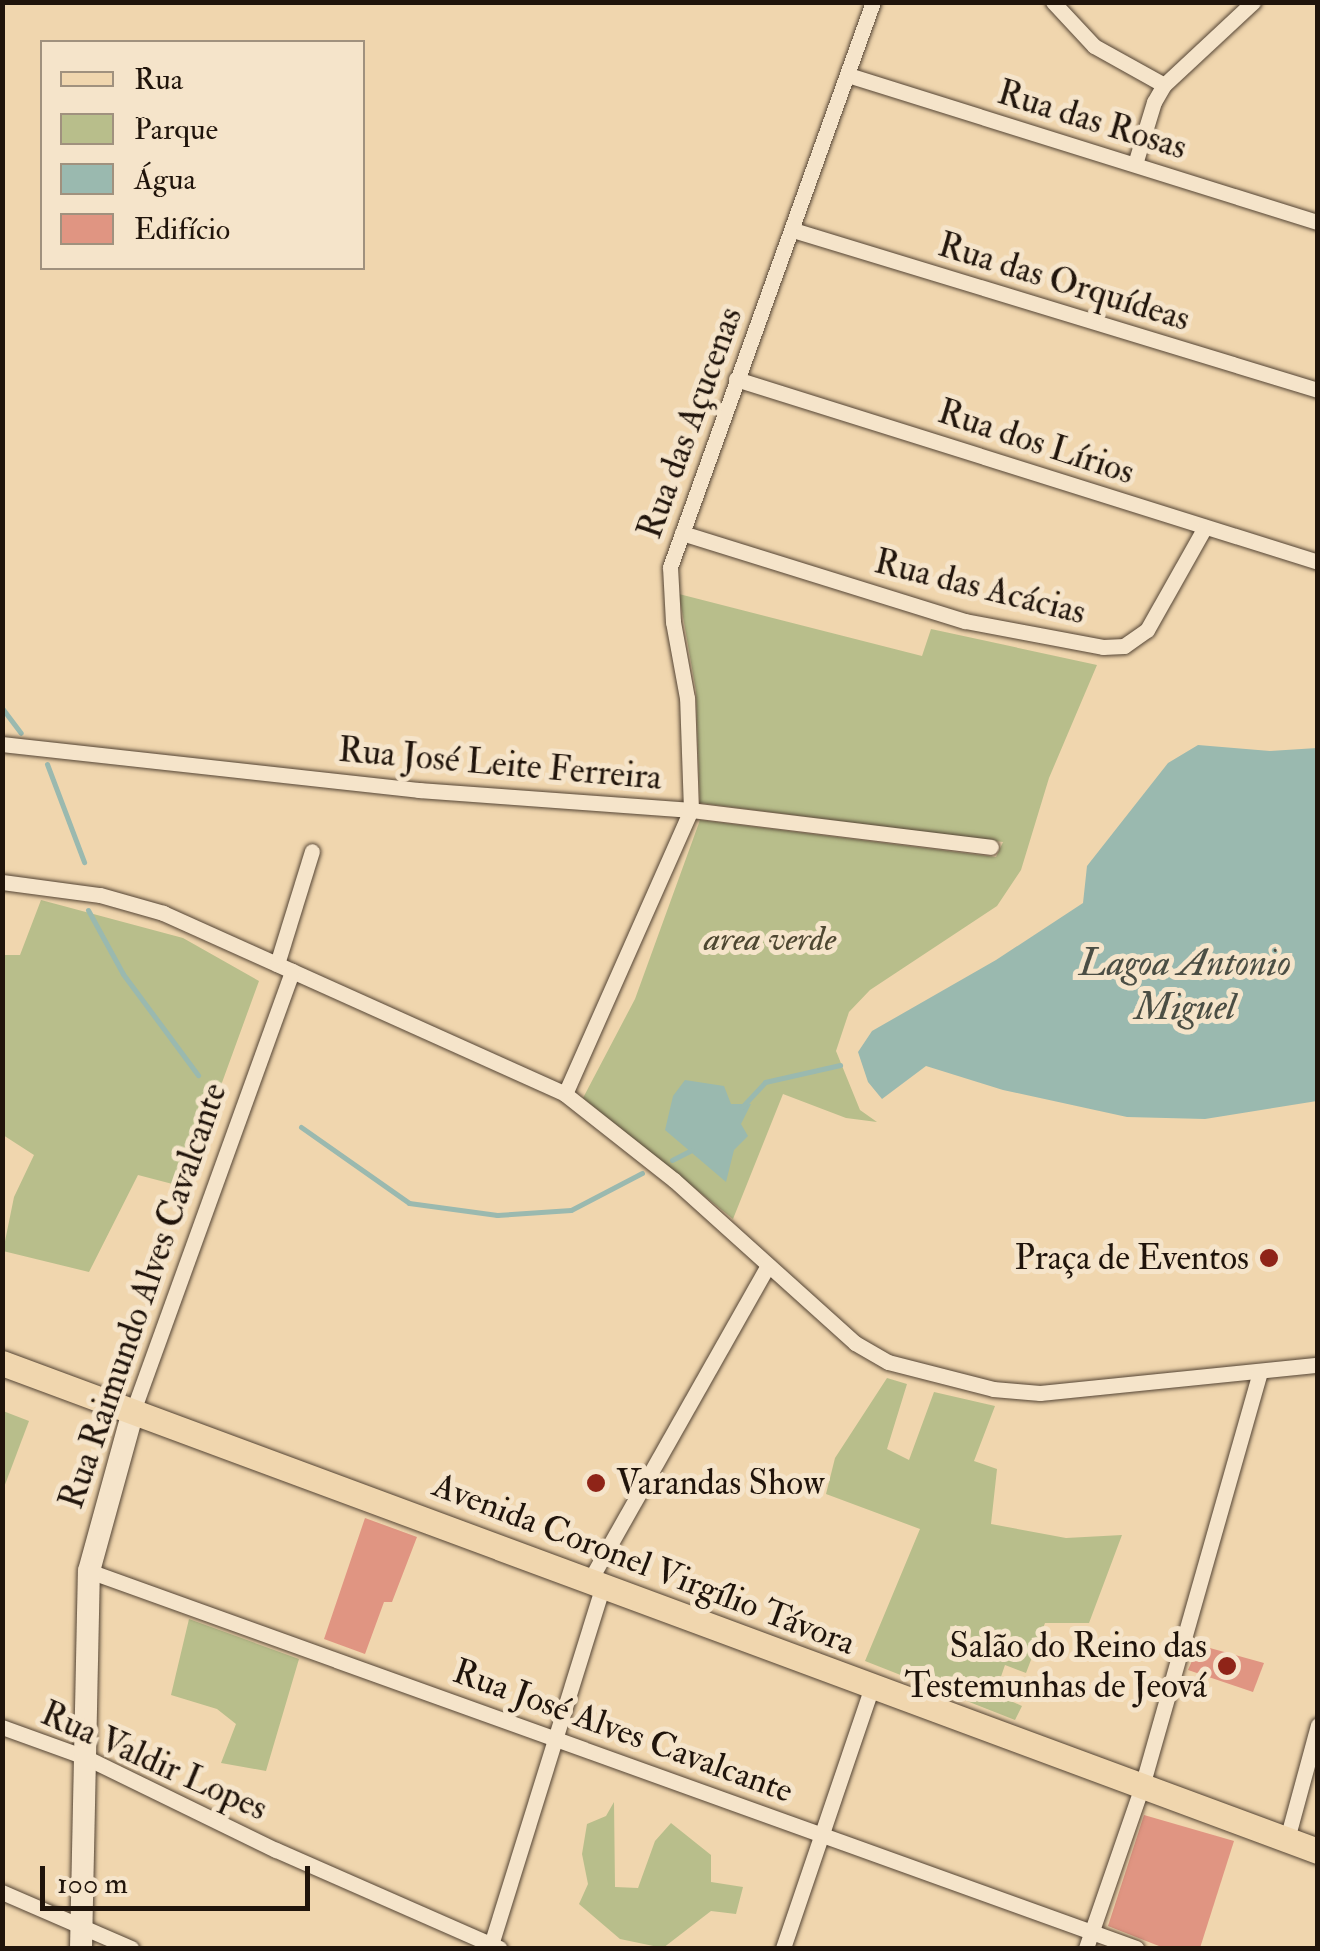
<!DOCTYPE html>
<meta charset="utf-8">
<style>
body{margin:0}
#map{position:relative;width:1320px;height:1951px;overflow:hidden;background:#f0d6ae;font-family:"IM FELL Double Pica",serif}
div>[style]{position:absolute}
.green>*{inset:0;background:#b8be8b}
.water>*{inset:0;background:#9ab9af}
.stream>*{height:5px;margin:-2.5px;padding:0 2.5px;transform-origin:2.5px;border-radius:2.5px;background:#9ab9af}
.building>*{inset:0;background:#e09582}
.roads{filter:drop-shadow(0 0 2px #544434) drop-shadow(0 0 2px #544434)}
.street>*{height:15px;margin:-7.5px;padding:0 7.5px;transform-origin:7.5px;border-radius:7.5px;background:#f5e4ca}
.secondary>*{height:22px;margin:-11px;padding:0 11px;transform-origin:11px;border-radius:11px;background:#f5e4ca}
.primary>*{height:25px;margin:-12.5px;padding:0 12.5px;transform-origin:12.5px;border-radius:12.5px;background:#f0d6ae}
.dots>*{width:28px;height:28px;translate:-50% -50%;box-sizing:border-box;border:5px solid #f5e4ca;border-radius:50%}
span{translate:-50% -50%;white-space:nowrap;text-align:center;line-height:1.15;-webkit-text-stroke:10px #f5e4ca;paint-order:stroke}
.street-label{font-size:35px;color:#20140b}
.park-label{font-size:35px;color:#4e4731;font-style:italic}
.poi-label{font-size:35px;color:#20140b}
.right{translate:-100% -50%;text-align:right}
.left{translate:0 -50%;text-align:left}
.water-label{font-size:38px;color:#4b4e44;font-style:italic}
.frame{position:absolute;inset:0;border:5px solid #20140b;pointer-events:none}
.legend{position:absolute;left:40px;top:40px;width:325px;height:230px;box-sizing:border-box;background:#f5e4ca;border:2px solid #a0917e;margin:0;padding:12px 18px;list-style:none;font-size:30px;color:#20140b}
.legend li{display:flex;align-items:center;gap:20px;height:50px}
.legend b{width:50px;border:2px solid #a0917e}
.scale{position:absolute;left:40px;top:1866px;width:270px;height:45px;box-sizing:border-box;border:5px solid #20140b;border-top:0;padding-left:12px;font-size:30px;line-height:35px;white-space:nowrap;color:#20140b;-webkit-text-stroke:8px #f5e4ca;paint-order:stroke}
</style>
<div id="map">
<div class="green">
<div style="clip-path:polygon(679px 594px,922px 656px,931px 629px,1097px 665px,1049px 778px,1021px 870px,997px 906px,870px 990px,849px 1012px,836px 1051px,860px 1110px,877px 1122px,846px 1118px,783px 1094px,733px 1219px,583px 1098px,635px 999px,700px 820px,996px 857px,1003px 842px,700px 803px,696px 691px)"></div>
<div style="clip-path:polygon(41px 900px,183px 938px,259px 981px,184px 1187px,138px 1175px,89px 1272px,3px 1251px,14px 1197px,34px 1155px,3px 1135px,3px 955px,20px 955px)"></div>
<div style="clip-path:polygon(887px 1378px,907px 1384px,887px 1449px,909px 1460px,934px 1392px,995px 1406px,974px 1461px,997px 1469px,991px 1524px,1066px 1538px,1122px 1535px,1089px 1623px,1045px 1623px,1026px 1673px,1005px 1665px,995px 1694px,1022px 1706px,1015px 1720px,865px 1661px,920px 1529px,826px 1494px,835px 1458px)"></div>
<div style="clip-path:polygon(3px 1411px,29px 1421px,3px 1490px,2px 1411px)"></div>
<div style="clip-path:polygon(189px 1619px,299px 1659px,266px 1771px,221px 1763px,236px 1724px,217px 1709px,171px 1695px)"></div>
<div style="clip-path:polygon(614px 1802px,615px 1887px,638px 1888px,655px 1841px,671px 1823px,711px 1855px,711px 1882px,743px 1887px,736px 1914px,711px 1911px,663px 1948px,620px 1939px,579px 1904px,588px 1884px,582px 1854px,587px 1824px,606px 1816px)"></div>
</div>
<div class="water">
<div style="clip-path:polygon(1198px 745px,1270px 751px,1317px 748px,1317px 1101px,1205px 1119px,1127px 1117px,1003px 1090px,926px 1066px,882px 1099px,868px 1082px,858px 1052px,872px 1031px,996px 960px,1083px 903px,1087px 866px,1168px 763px)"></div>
<div style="clip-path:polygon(685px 1080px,724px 1086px,731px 1104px,751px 1104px,741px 1124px,748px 1136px,734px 1150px,726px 1182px,665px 1130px,673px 1096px)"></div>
</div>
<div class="stream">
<div style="left:2px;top:708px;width:31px;rotate:53deg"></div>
<div style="left:47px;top:764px;width:105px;rotate:69.3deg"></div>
<div style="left:88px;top:910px;width:73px;rotate:61.3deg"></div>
<div style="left:123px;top:974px;width:126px;rotate:53.4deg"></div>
<div style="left:741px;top:1108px;width:35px;rotate:-47deg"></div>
<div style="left:765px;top:1082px;width:77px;rotate:-12.8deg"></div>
<div style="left:301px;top:1127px;width:132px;rotate:35.1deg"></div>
<div style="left:409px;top:1203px;width:89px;rotate:7.8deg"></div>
<div style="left:497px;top:1215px;width:74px;rotate:-3.9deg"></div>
<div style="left:571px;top:1210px;width:80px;rotate:-27.5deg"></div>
<div style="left:672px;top:1160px;width:22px;rotate:-27deg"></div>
</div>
<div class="building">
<div style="clip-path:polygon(365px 1518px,417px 1537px,392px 1602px,384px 1602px,365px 1654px,324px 1639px)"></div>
<div style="clip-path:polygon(1199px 1645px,1264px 1663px,1253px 1692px,1188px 1670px)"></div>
<div style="clip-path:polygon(1144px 1815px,1234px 1841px,1200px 1948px,1164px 1948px,1108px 1926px)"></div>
</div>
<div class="roads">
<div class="street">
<div style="left:1053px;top:2px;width:60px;rotate:47deg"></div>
<div style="left:1094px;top:46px;width:80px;rotate:29.1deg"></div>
<div style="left:848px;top:75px;width:492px;rotate:17.4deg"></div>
<div style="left:1135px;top:164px;width:65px;rotate:-73deg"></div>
<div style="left:1154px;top:102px;width:20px;rotate:-60deg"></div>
<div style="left:1164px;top:85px;width:122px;rotate:-43deg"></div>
<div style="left:793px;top:230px;width:549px;rotate:16.95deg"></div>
<div style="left:736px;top:379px;width:610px;rotate:17.45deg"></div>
<div style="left:682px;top:533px;width:296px;rotate:17.3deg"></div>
<div style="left:965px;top:621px;width:140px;rotate:10.7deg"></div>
<div style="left:1103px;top:647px;width:21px;rotate:-3deg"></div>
<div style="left:1124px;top:646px;width:28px;rotate:-35deg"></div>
<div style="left:1147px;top:630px;width:118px;rotate:-60.6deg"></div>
<div style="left:2px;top:744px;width:420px;rotate:6.3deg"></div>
<div style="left:419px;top:790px;width:273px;rotate:4.2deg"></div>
<div style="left:691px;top:810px;width:302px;rotate:7deg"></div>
<div style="left:2px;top:882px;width:99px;rotate:7.6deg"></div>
<div style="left:100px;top:895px;width:66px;rotate:15.9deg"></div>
<div style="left:163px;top:913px;width:441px;rotate:24.2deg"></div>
<div style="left:565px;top:1094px;width:139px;rotate:38.3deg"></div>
<div style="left:674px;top:1180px;width:244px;rotate:42deg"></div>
<div style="left:855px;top:1343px;width:38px;rotate:30deg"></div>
<div style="left:888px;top:1362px;width:108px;rotate:14.4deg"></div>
<div style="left:993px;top:1389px;width:47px;rotate:4.9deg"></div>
<div style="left:1040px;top:1393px;width:279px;rotate:-5.8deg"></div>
<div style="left:277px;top:964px;width:118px;rotate:-72.8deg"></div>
<div style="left:565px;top:1094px;width:311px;rotate:-66.1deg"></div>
<div style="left:691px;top:810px;width:112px;rotate:-92deg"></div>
<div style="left:687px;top:698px;width:77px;rotate:-100.4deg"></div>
<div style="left:673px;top:622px;width:55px;rotate:-93.1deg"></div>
<div style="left:670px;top:567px;width:600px;rotate:-70.24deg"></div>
<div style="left:133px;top:1411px;width:468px;rotate:-70.1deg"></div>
<div style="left:89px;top:1571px;width:1113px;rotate:19.8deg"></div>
<div style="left:590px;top:1580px;width:361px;rotate:-60.5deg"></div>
<div style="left:2px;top:1727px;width:88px;rotate:19.9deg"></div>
<div style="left:85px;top:1757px;width:212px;rotate:26deg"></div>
<div style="left:276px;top:1850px;width:244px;rotate:23.7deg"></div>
<div style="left:1287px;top:1839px;width:118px;rotate:-74.8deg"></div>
<div style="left:2px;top:1892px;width:141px;rotate:23.5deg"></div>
<div style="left:490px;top:1948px;width:379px;rotate:-72.7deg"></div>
<div style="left:783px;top:1948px;width:276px;rotate:-71.2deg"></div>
<div style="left:1086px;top:1948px;width:171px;rotate:-70.9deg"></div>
<div style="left:1142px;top:1786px;width:430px;rotate:-74.1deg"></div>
</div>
<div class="secondary">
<div style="left:81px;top:1948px;width:377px;rotate:-88.8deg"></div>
<div style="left:89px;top:1571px;width:166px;rotate:-74.6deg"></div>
</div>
<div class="primary">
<div style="left:2px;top:1363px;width:1404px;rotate:20.35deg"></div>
</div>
</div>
<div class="dots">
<div style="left:1269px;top:1258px;background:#8f2418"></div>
<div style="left:596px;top:1483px;background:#8f2418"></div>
<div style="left:1227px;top:1666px;background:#8f2418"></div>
</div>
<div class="street-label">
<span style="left:1092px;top:120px;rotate:17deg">Rua das Rosas</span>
<span style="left:1064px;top:282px;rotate:17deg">Rua das Orquídeas</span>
<span style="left:690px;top:423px;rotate:-70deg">Rua das Açucenas</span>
<span style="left:1036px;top:442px;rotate:18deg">Rua dos Lírios</span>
<span style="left:980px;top:587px;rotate:14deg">Rua das Acácias</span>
<span style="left:500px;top:764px;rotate:5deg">Rua José Leite Ferreira</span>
<span style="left:143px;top:1296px;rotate:-71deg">Rua Raimundo Alves Cavalcante</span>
<span style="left:644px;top:1564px;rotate:21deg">Avenida Coronel Virgílio Távora</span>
<span style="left:623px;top:1731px;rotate:20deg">Rua José Alves Cavalcante</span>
<span style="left:154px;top:1761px;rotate:24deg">Rua Valdir Lopes</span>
</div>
<div class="park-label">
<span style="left:770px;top:939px">area verde</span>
</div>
<div class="poi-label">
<span class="right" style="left:1249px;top:1258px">Praça de Eventos</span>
<span class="left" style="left:616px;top:1483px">Varandas Show</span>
<span class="right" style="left:1207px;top:1666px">Salão do Reino das<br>Testemunhas de Jeová</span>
</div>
<div class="water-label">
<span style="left:1185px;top:986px">Lagoa Antonio<br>Miguel</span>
</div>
<div class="frame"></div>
<ul class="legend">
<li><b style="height:12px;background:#f0d6ae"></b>Rua</li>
<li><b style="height:28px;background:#b8be8b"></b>Parque</li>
<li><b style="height:28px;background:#9ab9af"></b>Água</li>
<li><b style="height:28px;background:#e09582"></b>Edifício</li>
</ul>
<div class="scale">100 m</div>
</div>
